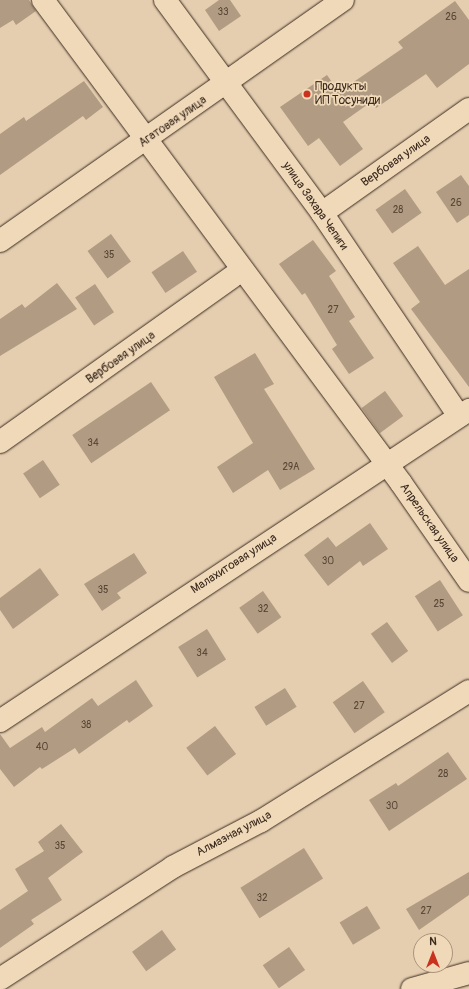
<!DOCTYPE html>
<meta charset="utf-8">
<style>
body{margin:0}
#map{position:relative;width:469px;height:989px;overflow:hidden;background:#e5ceb0;font-family:Pangolin,sans-serif}
div>[style]{position:absolute}
.building>*{inset:0;background:#b19b82;transform-origin:0 0}
.roads{filter:drop-shadow(0 0 1px #3b2a1e) drop-shadow(0 0 1px #3b2a1e)}
.minor>*{height:22px;margin:-11px;padding:0 11px;transform-origin:11px;border-radius:11px;background:#f0d9b9}
.dots>*{width:11px;height:11px;translate:-50% -50%;box-sizing:border-box;border:2px solid #f0d9b9;border-radius:50%}
span{translate:-50% -50%;white-space:nowrap;text-align:center;line-height:1.15;-webkit-text-stroke:3.5px #f0d9b9;paint-order:stroke}
.number-label{font-size:10px;color:#584637}
.number-label span{-webkit-text-stroke-width:0}
.poi-label{font-size:12px;color:#3b2a1e}
.left{translate:0 -50%;text-align:left}
.street-label{font-size:12px;color:#3b2a1e}
.north{position:absolute;left:413px;top:933px;width:40px;height:40px;box-sizing:border-box;background:#f0d9b9;border:1px solid #a8937b;border-radius:50%;rotate:0deg;font-size:11px;font-weight:700;line-height:16px;text-align:center;color:#3b2a1e}
.north::after{content:'';display:block;margin:auto;width:14px;height:18px;background:#c8321e;clip-path:polygon(50% 0,100% 100%,50% 72%,0 100%)}
</style>
<div id="map">
<div class="building">
<div style="clip-path:polygon(0 0,29px 0,36px 11px,16px 25px,13px 20px,0 28px)"></div>
<div style="clip-path:polygon(219px 0,230px 0,241px 16px,219px 31px,205px 10px)"></div>
<div style="clip-path:polygon(455px 1px,469px 20px,469px 64px,437px 88px,426px 74px,376px 108px,371px 102px,343px 122px,363px 149px,340px 166px,319px 138px,308px 146px,280px 107px,327px 75px,339px 92px,403px 48px,398px 42px)"></div>
<div style="clip-path:polygon(84px 81px,103px 107px,86px 120px,83px 116px,0 175px,0 134px,24px 117px,26px 121px)"></div>
<div style="clip-path:polygon(461px 175px,469px 186px,469px 215px,457px 223px,436px 192px)"></div>
<div style="left:405px;top:189px;width:29px;height:36px;rotate:55deg"></div>
<div style="left:111px;top:234px;width:34px;height:29px;rotate:54deg"></div>
<div style="clip-path:polygon(313px 240px,336px 271px,329px 276px,355px 317px,349px 321px,374px 358px,349px 374px,332px 349px,337px 345px,305px 293px,302px 295px,279px 264px)"></div>
<div style="clip-path:polygon(418px 246px,445px 285px,469px 269px,469px 387px,411px 309px,420px 302px,393px 263px)"></div>
<div style="left:183px;top:251px;width:25px;height:38px;rotate:56deg"></div>
<div style="clip-path:polygon(57px 283px,77px 309px,0 356px,0 319px,22px 304px,25px 308px)"></div>
<div style="left:95px;top:284px;width:34px;height:24px;rotate:56deg"></div>
<div style="clip-path:polygon(255px 353px,274px 384px,264px 389px,315px 469px,280px 490px,268px 470px,233px 493px,217px 467px,253px 443px,214px 377px)"></div>
<div style="left:151px;top:382px;width:34px;height:95px;rotate:56deg"></div>
<div style="left:385px;top:391px;width:31px;height:29px;rotate:54deg"></div>
<div style="left:43px;top:460px;width:30px;height:24px;rotate:56deg"></div>
<div style="clip-path:polygon(370px 523px,388px 549px,363px 566px,360px 561px,328px 586px,304px 555px,328px 537px,336px 547px)"></div>
<div style="clip-path:polygon(134px 553px,147px 573px,117px 593px,121px 598px,102px 611px,84px 584px)"></div>
<div style="clip-path:polygon(40px 568px,59px 595px,13px 629px,0 610px,0 598px)"></div>
<div style="left:440px;top:580px;width:42px;height:30px;rotate:57deg"></div>
<div style="left:263px;top:591px;width:32px;height:29px;rotate:55deg"></div>
<div style="left:387px;top:622px;width:36px;height:20px;rotate:54deg"></div>
<div style="left:207px;top:629px;width:36px;height:34px;rotate:58deg"></div>
<div style="clip-path:polygon(136px 680px,153px 706px,129px 723px,127px 720px,79px 754px,75px 748px,42px 769px,40px 767px,14px 787px,0 769px,0 734px,10px 748px,42px 727px,45px 732px,92px 698px,98px 706px)"></div>
<div style="left:363px;top:681px;width:38px;height:37px;rotate:55deg"></div>
<div style="left:285px;top:688px;width:22px;height:36px;rotate:58deg"></div>
<div style="left:215px;top:726px;width:35px;height:36px;rotate:53deg"></div>
<div style="clip-path:polygon(448px 752px,467px 779px,389px 831px,369px 800px,396px 783px,398px 786px)"></div>
<div style="clip-path:polygon(61px 824px,83px 852px,48px 878px,62px 900px,31px 920px,34px 924px,0 948px,0 910px,28px 891px,15px 869px,44px 851px,38px 842px)"></div>
<div style="left:304px;top:848px;width:36px;height:75px;rotate:58deg"></div>
<div style="clip-path:polygon(469px 872px,469px 895px,419px 930px,406px 909px)"></div>
<div style="left:367px;top:906px;width:26px;height:32px;rotate:59deg"></div>
<div style="left:162px;top:930px;width:24px;height:37px;rotate:54deg"></div>
<div style="left:289px;top:947px;width:28px;height:32px;rotate:55deg"></div>
</div>
<div class="roads">
<div class="minor">
<div style="left:43px;top:0;width:601px;rotate:53.45deg"></div>
<div style="left:401px;top:483px;width:119px;rotate:55.2deg"></div>
<div style="left:165px;top:0;width:265px;rotate:53.6deg"></div>
<div style="left:322px;top:213px;width:245px;rotate:56deg"></div>
<div style="left:322px;top:213px;width:180px;rotate:-35.3deg"></div>
<div style="left:0;top:241px;width:419px;rotate:-35.1deg"></div>
<div style="left:0;top:442px;width:296px;rotate:-35.4deg"></div>
<div style="left:0;top:721px;width:563px;rotate:-33.55deg"></div>
<div style="left:0;top:979px;width:206px;rotate:-32.9deg"></div>
<div style="left:173px;top:867px;width:99px;rotate:-27.6deg"></div>
<div style="left:261px;top:821px;width:245px;rotate:-32deg"></div>
<div style="left:412px;top:989px;width:59px;rotate:-15.7deg"></div>
</div>
</div>
<div class="dots">
<div style="left:307px;top:94px;background:#c8321e"></div>
</div>
<div class="number-label">
<span style="left:223px;top:13px">33</span>
<span style="left:451px;top:18px">26</span>
<span style="left:456px;top:204px">26</span>
<span style="left:398px;top:211px">28</span>
<span style="left:109px;top:256px">35</span>
<span style="left:333px;top:311px">27</span>
<span style="left:93px;top:444px">34</span>
<span style="left:291px;top:468px">29А</span>
<span style="left:328px;top:562px">30</span>
<span style="left:103px;top:591px">35</span>
<span style="left:439px;top:605px">25</span>
<span style="left:263px;top:610px">32</span>
<span style="left:202px;top:654px">34</span>
<span style="left:359px;top:707px">27</span>
<span style="left:86px;top:726px">38</span>
<span style="left:42px;top:748px">40</span>
<span style="left:443px;top:775px">28</span>
<span style="left:392px;top:807px">30</span>
<span style="left:60px;top:847px">35</span>
<span style="left:262px;top:899px">32</span>
<span style="left:426px;top:912px">27</span>
</div>
<div class="poi-label">
<span class="left" style="left:315px;top:94px">Продукты<br>ИП Тосуниди</span>
</div>
<div class="street-label">
<span style="left:173px;top:122px;rotate:-35deg">Агатовая улица</span>
<span style="left:396px;top:161px;rotate:-35deg">Вербовая улица</span>
<span style="left:315px;top:206px;rotate:55deg">улица Захара Чепиги</span>
<span style="left:121px;top:358px;rotate:-35deg">Вербовая улица</span>
<span style="left:429px;top:523px;rotate:55deg">Апрельская улица</span>
<span style="left:234px;top:564px;rotate:-33deg">Малахитовая улица</span>
<span style="left:234px;top:834px;rotate:-28deg">Алмазная улица</span>
</div>
<div class="north">N</div>
</div>
